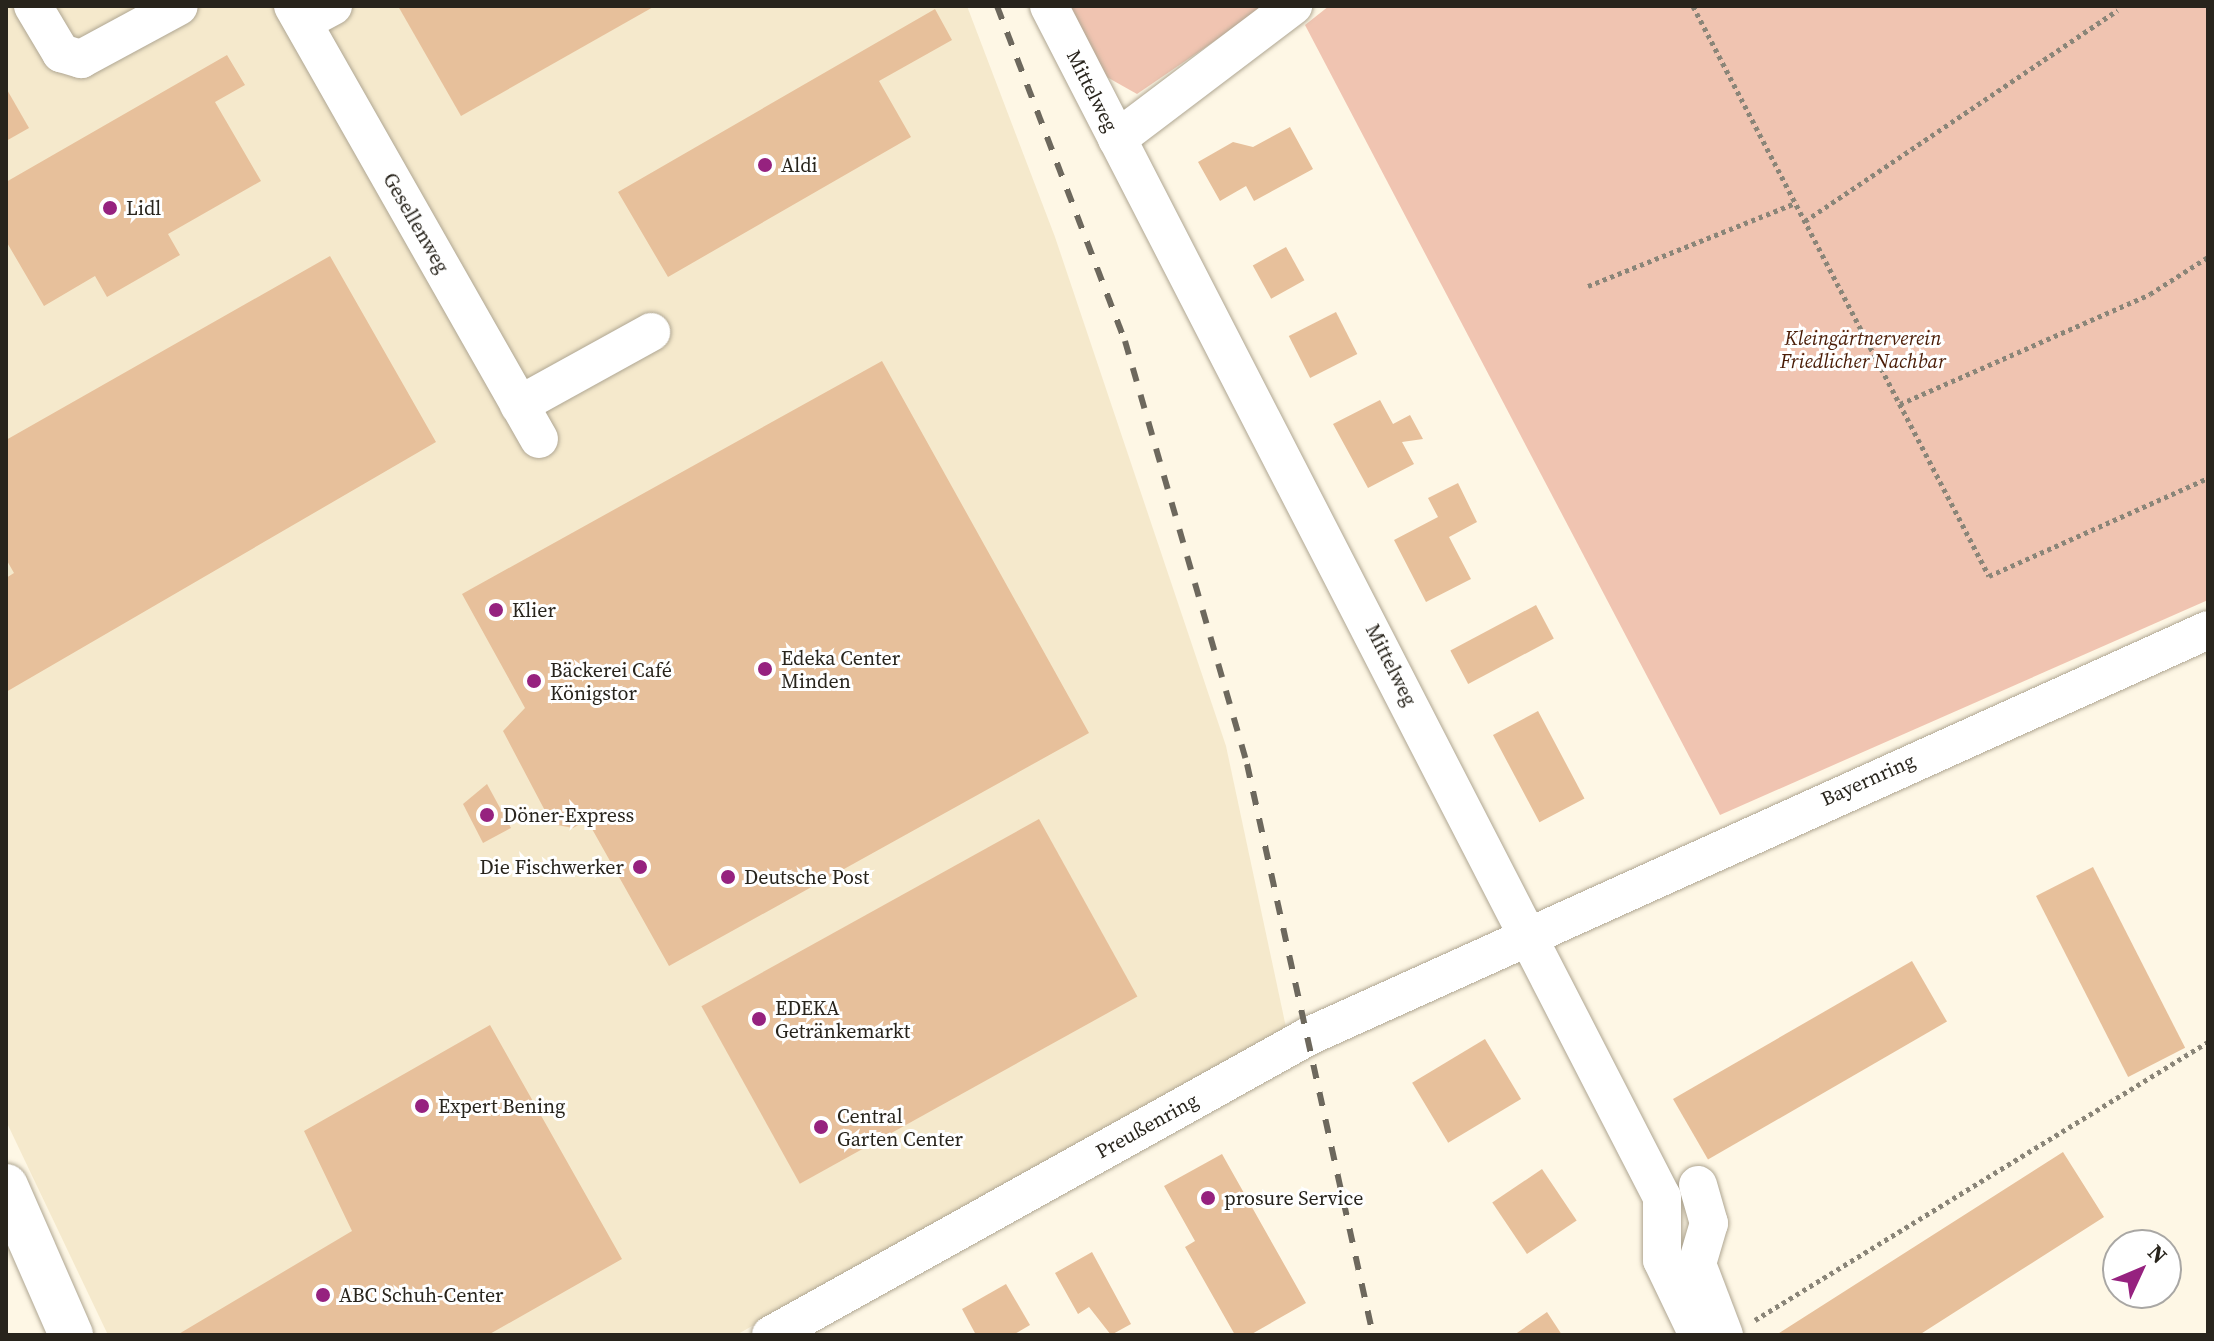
<!DOCTYPE html>
<meta charset="utf-8">
<style>
body{margin:0}
#map{position:relative;width:2214px;height:1341px;overflow:hidden;background:#fef7e5;font-family:"Source Serif 4",serif}
div>[style]{position:absolute}
.built>*{inset:0;background:#f5e9cc}
.green>*{inset:0;background:#f0c4b1}
.building>*{inset:0;background:#e7c09b;transform-origin:0 0}
.path>*{height:5px;margin-top:-2.5px;transform-origin:0;background:repeating-linear-gradient(90deg,#8a8578 0 4px,transparent 0 8px)}
.roads{filter:drop-shadow(0 0 2px #afa692) drop-shadow(0 0 2px #afa692)}
.minor>*{height:38px;margin:-19px;padding:0 19px;transform-origin:19px;border-radius:19px;background:#fff}
.major>*{height:44px;margin:-22px;padding:0 22px;transform-origin:22px;border-radius:22px;background:#fff}
.rail>*{height:6px;margin-top:-3px;transform-origin:0;background:repeating-linear-gradient(90deg,#6d685d 0 14px,transparent 0 28px)}
.dots>*{width:22px;height:22px;translate:-50% -50%;box-sizing:border-box;border:4px solid #fff;border-radius:50%}
span{translate:-50% -50%;white-space:nowrap;text-align:center;line-height:1.15;-webkit-text-stroke:6px #fff;paint-order:stroke}
.street-label{font-size:20px;color:#28241c}
.poi-label{font-size:20px;color:#28241c}
.left{translate:0 -50%;text-align:left}
.right{translate:-100% -50%;text-align:right}
.park-label{font-size:20px;color:#4a1c06;font-style:italic}
.frame{position:absolute;inset:0;border:8px solid #28241c;pointer-events:none}
.north{position:absolute;left:2102px;top:1229px;width:80px;height:80px;box-sizing:border-box;background:#fff;border:2px solid #a9a7a4;border-radius:50%;rotate:46deg;font-size:22px;font-weight:700;line-height:32px;text-align:center;color:#28241c}
.north::after{content:'';display:block;margin:auto;width:28px;height:36px;background:#96227f;clip-path:polygon(50% 0,100% 100%,50% 72%,0 100%)}
</style>
<div id="map">
<div class="built">
<div style="clip-path:polygon(6px 6px,967px 6px,1055px 237px,1226px 746px,1287px 1032px,736px 1335px,108px 1335px,6px 1121px)"></div>
</div>
<div class="green">
<div style="clip-path:polygon(1069px 6px,1266px 6px,1137px 94px,1105px 76px)"></div>
<div style="clip-path:polygon(1329px 6px,2208px 6px,2208px 600px,1720px 815px,1305px 25px)"></div>
</div>
<div class="building">
<div style="clip-path:polygon(398px 6px,655px 6px,461px 116px)"></div>
<div style="clip-path:polygon(935px 9px,952px 40px,879px 81px,911px 137px,668px 277px,618px 192px)"></div>
<div style="clip-path:polygon(227px 55px,245px 85px,215px 102px,261px 181px,168px 234px,180px 255px,107px 297px,95px 276px,44px 306px,6px 241px,6px 182px)"></div>
<div style="clip-path:polygon(6px 88px,29px 128px,6px 141px)"></div>
<div style="clip-path:polygon(1290px 127px,1313px 169px,1254px 201px,1246px 186px,1220px 201px,1198px 162px,1233px 142px,1253px 147px)"></div>
<div style="left:1286px;top:247px;width:38px;height:38px;rotate:61deg"></div>
<div style="clip-path:polygon(330px 256px,436px 442px,6px 692px,6px 578px,14px 573px,6px 559px,6px 440px)"></div>
<div style="left:1336px;top:312px;width:47px;height:53px;rotate:63deg"></div>
<div style="clip-path:polygon(882px 361px,1089px 733px,669px 966px,587px 820px,573px 828px,552px 824px,503px 731px,525px 708px,462px 594px)"></div>
<div style="clip-path:polygon(1380px 400px,1393px 424px,1410px 415px,1423px 439px,1402px 442px,1414px 464px,1368px 488px,1333px 424px)"></div>
<div style="clip-path:polygon(1458px 483px,1477px 522px,1449px 537px,1471px 579px,1426px 602px,1394px 540px,1438px 517px,1428px 498px)"></div>
<div style="left:1536px;top:605px;width:38px;height:97px;rotate:62deg"></div>
<div style="left:1538px;top:711px;width:99px;height:51px;rotate:62deg"></div>
<div style="clip-path:polygon(487px 784px,511px 828px,483px 843px,463px 804px)"></div>
<div style="left:1039px;top:819px;width:203px;height:386px;rotate:61deg"></div>
<div style="left:2093px;top:867px;width:203px;height:64px;rotate:63deg"></div>
<div style="left:1912px;top:961px;width:70px;height:276px;rotate:60deg"></div>
<div style="clip-path:polygon(490px 1025px,622px 1259px,488px 1335px,177px 1335px,352px 1231px,304px 1131px)"></div>
<div style="left:1485px;top:1039px;width:70px;height:85px;rotate:59deg"></div>
<div style="clip-path:polygon(2063px 1152px,2104px 1217px,1955px 1312px,1919px 1335px,1776px 1335px)"></div>
<div style="clip-path:polygon(1222px 1154px,1306px 1303px,1250px 1335px,1235px 1335px,1185px 1247px,1195px 1241px,1164px 1186px)"></div>
<div style="left:1542px;top:1169px;width:62px;height:60px;rotate:56deg"></div>
<div style="clip-path:polygon(1092px 1252px,1131px 1324px,1111px 1335px,1089px 1307px,1078px 1314px,1055px 1273px)"></div>
<div style="clip-path:polygon(1006px 1284px,1030px 1325px,1013px 1335px,976px 1335px,962px 1309px)"></div>
<div style="clip-path:polygon(1547px 1312px,1562px 1335px,1514px 1335px)"></div>
</div>
<div class="path">
<div style="left:1693px;top:6px;width:642px;rotate:62.56deg"></div>
<div style="left:1989px;top:576px;width:240px;rotate:-24.1deg"></div>
<div style="left:1805px;top:221px;width:377px;rotate:-34deg"></div>
<div style="left:1588px;top:286px;width:223px;rotate:-21.8deg"></div>
<div style="left:1900px;top:404px;width:273px;rotate:-23.7deg"></div>
<div style="left:2150px;top:294px;width:69px;rotate:-32.5deg"></div>
<div style="left:1755px;top:1320px;width:532px;rotate:-31.54deg"></div>
</div>
<div class="roads">
<div class="minor">
<div style="left:33px;top:6px;width:55px;rotate:59.2deg"></div>
<div style="left:61px;top:53px;width:21px;rotate:17deg"></div>
<div style="left:81px;top:59px;width:111px;rotate:-28.4deg"></div>
<div style="left:293px;top:6px;width:498px;rotate:60.4deg"></div>
<div style="left:1049px;top:6px;width:1339px;rotate:62.77deg"></div>
<div style="left:1662px;top:1197px;width:63px;rotate:90deg"></div>
<div style="left:1662px;top:1260px;width:83px;rotate:64.4deg"></div>
<div style="left:303px;top:22px;width:34px;rotate:-28deg"></div>
<div style="left:1117px;top:139px;width:221px;rotate:-37.1deg"></div>
<div style="left:519px;top:405px;width:151px;rotate:-28.9deg"></div>
<div style="left:1698px;top:1185px;width:40px;rotate:74deg"></div>
<div style="left:1709px;top:1223px;width:43px;rotate:106.3deg"></div>
<div style="left:1697px;top:1264px;width:76px;rotate:69.2deg"></div>
<div style="left:771px;top:1335px;width:616px;rotate:-29.06deg"></div>
<div style="left:1309px;top:1036px;width:986px;rotate:-24.3deg"></div>
</div>
<div class="major">
<div style="left:6px;top:1186px;width:163px;rotate:66.4deg"></div>
</div>
</div>
<div class="rail">
<div style="left:997px;top:6px;width:359px;rotate:69.1deg"></div>
<div style="left:1125px;top:341px;width:440px;rotate:73.9deg"></div>
<div style="left:1247px;top:764px;width:585px;rotate:77.56deg"></div>
</div>
<div class="dots">
<div style="left:765px;top:165px;background:#96227f"></div>
<div style="left:110px;top:208px;background:#96227f"></div>
<div style="left:496px;top:610px;background:#96227f"></div>
<div style="left:765px;top:669px;background:#96227f"></div>
<div style="left:534px;top:681px;background:#96227f"></div>
<div style="left:487px;top:815px;background:#96227f"></div>
<div style="left:640px;top:867px;background:#96227f"></div>
<div style="left:728px;top:877px;background:#96227f"></div>
<div style="left:759px;top:1019px;background:#96227f"></div>
<div style="left:422px;top:1106px;background:#96227f"></div>
<div style="left:821px;top:1127px;background:#96227f"></div>
<div style="left:1208px;top:1198px;background:#96227f"></div>
<div style="left:323px;top:1295px;background:#96227f"></div>
</div>
<div class="street-label">
<span style="left:1092px;top:91px;rotate:63deg">Mittelweg</span>
<span style="left:416px;top:223px;rotate:60deg">Gesellenweg</span>
<span style="left:1391px;top:665px;rotate:63deg">Mittelweg</span>
<span style="left:1868px;top:780px;rotate:-24deg">Bayernring</span>
<span style="left:1147px;top:1126px;rotate:-29deg">Preußenring</span>
</div>
<div class="poi-label">
<span class="left" style="left:781px;top:165px">Aldi</span>
<span class="left" style="left:126px;top:208px">Lidl</span>
<span class="left" style="left:512px;top:610px">Klier</span>
<span class="left" style="left:781px;top:670px">Edeka Center<br>Minden</span>
<span class="left" style="left:550px;top:682px">Bäckerei Café<br>Königstor</span>
<span class="left" style="left:503px;top:815px">Döner-Express</span>
<span class="right" style="left:624px;top:867px">Die Fischwerker</span>
<span class="left" style="left:744px;top:877px">Deutsche Post</span>
<span class="left" style="left:775px;top:1020px">EDEKA<br>Getränkemarkt</span>
<span class="left" style="left:438px;top:1106px">Expert Bening</span>
<span class="left" style="left:837px;top:1128px">Central<br>Garten Center</span>
<span class="left" style="left:1224px;top:1198px">prosure Service</span>
<span class="left" style="left:339px;top:1295px">ABC Schuh-Center</span>
</div>
<div class="park-label">
<span style="left:1863px;top:350px">Kleingärtnerverein<br>Friedlicher Nachbar</span>
</div>
<div class="frame"></div>
<div class="north">N</div>
</div>
